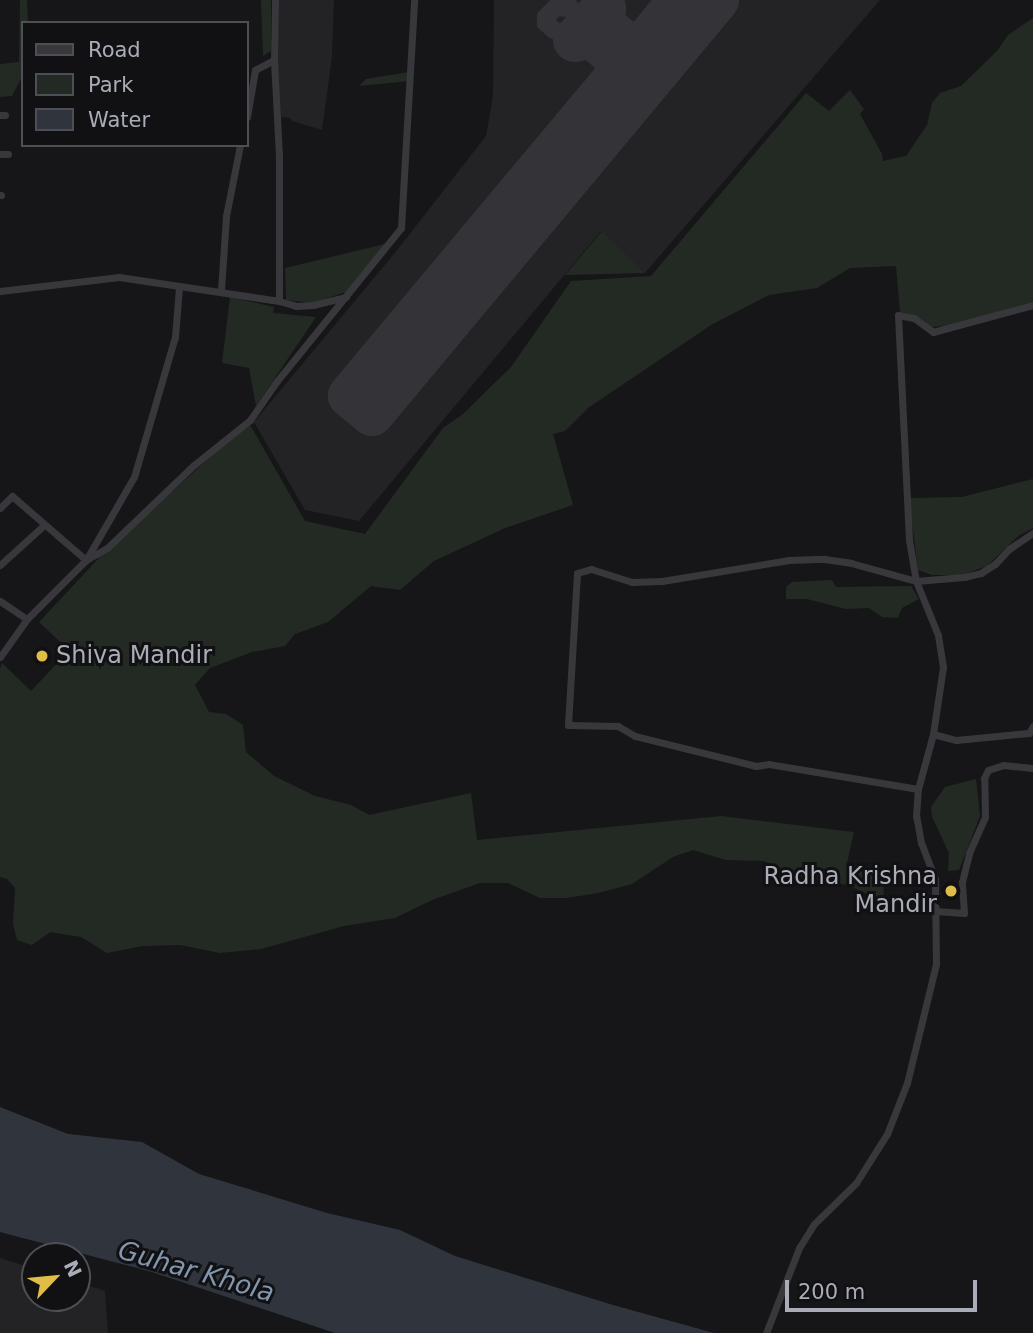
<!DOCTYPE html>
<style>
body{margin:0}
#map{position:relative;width:1033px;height:1333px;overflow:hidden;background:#161618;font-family:"DejaVu Sans",sans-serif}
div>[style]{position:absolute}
.built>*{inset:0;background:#232225}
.green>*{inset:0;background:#232a24}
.water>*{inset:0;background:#30353d}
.taxiway>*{height:18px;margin:-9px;padding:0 9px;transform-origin:9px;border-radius:9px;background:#343438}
.runway>*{height:44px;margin:-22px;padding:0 22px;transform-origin:22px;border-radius:22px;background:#343438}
.minor>*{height:7px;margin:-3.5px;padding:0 3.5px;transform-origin:3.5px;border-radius:3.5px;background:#38383c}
.dots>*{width:19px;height:19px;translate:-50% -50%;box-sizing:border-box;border:4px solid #111113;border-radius:50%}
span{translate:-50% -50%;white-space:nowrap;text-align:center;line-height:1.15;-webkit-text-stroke:6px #111113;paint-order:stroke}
.poi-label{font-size:24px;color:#aaacb7}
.left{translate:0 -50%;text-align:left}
.right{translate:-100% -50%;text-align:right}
.water-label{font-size:26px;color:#8496ae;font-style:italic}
.legend{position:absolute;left:21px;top:21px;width:228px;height:126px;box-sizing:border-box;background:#111113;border:2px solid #4e4f55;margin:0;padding:9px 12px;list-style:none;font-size:21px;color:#aaacb7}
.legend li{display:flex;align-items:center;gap:14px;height:35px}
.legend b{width:35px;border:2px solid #4e4f55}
.north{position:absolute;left:21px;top:1242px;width:70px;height:70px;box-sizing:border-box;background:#111113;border:2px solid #4e4f55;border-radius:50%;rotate:64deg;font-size:19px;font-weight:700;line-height:28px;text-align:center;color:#aaacb7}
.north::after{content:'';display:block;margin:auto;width:24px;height:32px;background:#dfbd47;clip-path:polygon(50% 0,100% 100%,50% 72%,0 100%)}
.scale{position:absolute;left:785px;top:1280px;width:192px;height:32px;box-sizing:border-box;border:4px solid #aaacb7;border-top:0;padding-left:9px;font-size:21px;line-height:24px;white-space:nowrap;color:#aaacb7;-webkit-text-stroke:5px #111113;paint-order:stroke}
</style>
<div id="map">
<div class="built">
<div style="clip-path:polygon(279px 0,334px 0,332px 57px,322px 130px,292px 121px,291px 118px,280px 117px,277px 80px)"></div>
<div style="clip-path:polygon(494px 0,880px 0,645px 273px,601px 231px,359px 521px,305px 510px,254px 422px,398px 249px,486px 136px,493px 96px)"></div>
<div style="clip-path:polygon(0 1258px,35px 1269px,35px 1298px,77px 1298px,77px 1282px,105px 1291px,108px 1333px,0 1333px)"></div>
</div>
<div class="green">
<div style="clip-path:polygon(20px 0,27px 0,28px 23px,23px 23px,23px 75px,12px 96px,0 97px,0 64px,19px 62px)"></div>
<div style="clip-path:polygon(261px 0,271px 0,271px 51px,263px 56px)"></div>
<div style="clip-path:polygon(1033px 18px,1033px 302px,952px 325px,932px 327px,917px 316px,900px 312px,896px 266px,850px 268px,817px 288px,769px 295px,711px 325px,588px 408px,565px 431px,553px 434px,573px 505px,505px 528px,434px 561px,400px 590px,371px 586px,328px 622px,295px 634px,285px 646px,252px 652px,210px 668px,195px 685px,209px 712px,226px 714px,243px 725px,246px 752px,274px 776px,315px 796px,351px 805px,369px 815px,471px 793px,477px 840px,721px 816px,854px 832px,847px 863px,883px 871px,884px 902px,848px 885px,800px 877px,764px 861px,726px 860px,693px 850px,673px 857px,632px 884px,598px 893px,567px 898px,540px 898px,508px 883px,480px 883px,432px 900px,395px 918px,344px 926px,261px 949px,220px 953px,180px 945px,143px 946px,107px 953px,81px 937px,50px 932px,32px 945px,17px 940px,13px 924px,15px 888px,7px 879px,0 877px,0 669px,2px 663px,31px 691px,65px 655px,72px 653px,39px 622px,99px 558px,197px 469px,249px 423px,305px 521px,365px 534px,443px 428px,463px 414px,511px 367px,571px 281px,651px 276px,806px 93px,829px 111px,850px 90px,864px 109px,860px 114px,882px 154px,883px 161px,906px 156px,927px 125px,932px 103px,940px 93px,961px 86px,997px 51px,1008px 35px)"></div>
<div style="clip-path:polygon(409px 72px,409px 81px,359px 86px,366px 79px)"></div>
<div style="clip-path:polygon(602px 231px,645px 273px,565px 275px)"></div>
<div style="clip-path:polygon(385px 244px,349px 291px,312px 303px,286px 300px,285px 268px)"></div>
<div style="clip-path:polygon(230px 297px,274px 307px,273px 313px,316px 317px,256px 406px,249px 368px,222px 363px)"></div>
<div style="clip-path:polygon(1033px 479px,1033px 528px,1018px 536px,987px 566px,962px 575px,932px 575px,918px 570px,909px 498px,962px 497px)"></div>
<div style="clip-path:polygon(832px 580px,836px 587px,911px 586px,919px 599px,902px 608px,898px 618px,882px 617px,869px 608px,846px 609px,807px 599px,786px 599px,786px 587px,792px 582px)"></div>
<div style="clip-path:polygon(976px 779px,980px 816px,959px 870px,948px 871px,949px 853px,932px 817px,931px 807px,945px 787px)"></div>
</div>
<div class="water">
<div style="clip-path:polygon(0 1107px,68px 1134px,142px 1142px,199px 1174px,327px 1213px,400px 1230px,455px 1256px,613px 1305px,714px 1333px,335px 1333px,152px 1272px,0 1232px)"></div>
</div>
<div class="taxiway">
<div style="left:566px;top:0;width:9px;rotate:63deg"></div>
<div style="left:570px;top:8px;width:67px;rotate:40.1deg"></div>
<div style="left:621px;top:51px;width:17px;rotate:17deg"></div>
<div style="left:637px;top:56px;width:19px;rotate:-18deg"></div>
<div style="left:655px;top:50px;width:55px;rotate:-48.7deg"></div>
<div style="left:554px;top:30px;width:11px;rotate:-139deg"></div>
<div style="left:546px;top:23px;width:6px;rotate:-90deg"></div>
<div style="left:546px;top:17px;width:14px;rotate:-45deg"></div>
<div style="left:556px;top:7px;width:14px;rotate:4deg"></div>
<div style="left:597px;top:121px;width:51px;rotate:-51.3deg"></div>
<div style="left:629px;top:81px;width:18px;rotate:-90deg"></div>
<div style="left:629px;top:63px;width:14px;rotate:-124deg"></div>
</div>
<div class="runway">
<div style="left:680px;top:0;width:49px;rotate:129.2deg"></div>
<div style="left:649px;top:38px;width:11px;rotate:146deg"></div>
<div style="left:640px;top:44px;width:16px;rotate:-176deg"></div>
<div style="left:624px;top:43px;width:25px;rotate:-138deg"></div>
<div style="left:605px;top:26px;width:9px;rotate:-117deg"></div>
<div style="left:601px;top:18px;width:10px;rotate:-73deg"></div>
<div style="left:604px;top:8px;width:43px;rotate:132.2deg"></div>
<div style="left:575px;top:40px;width:12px;rotate:-20deg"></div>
<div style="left:586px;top:36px;width:8px;rotate:14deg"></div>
<div style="left:594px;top:38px;width:28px;rotate:41deg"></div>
<div style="left:615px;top:56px;width:19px;rotate:81deg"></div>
<div style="left:618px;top:75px;width:418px;rotate:129.9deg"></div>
<div style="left:350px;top:396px;width:28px;rotate:39deg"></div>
<div style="left:372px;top:414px;width:539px;rotate:-50.19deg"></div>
</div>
<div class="minor">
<div style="left:0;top:115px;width:5px"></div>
<div style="left:247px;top:117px;width:48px;rotate:-80.3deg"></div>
<div style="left:255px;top:70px;width:21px;rotate:-28deg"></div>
<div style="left:0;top:154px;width:8px"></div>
<div style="left:0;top:195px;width:1px"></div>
<div style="left:221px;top:290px;width:74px;rotate:-86.1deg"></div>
<div style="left:226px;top:216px;width:72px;rotate:-78.8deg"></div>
<div style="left:0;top:291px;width:120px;rotate:-6.7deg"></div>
<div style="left:119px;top:277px;width:162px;rotate:8.5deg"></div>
<div style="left:279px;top:301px;width:145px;rotate:-90deg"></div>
<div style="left:279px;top:156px;width:96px;rotate:-93deg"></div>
<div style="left:274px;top:60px;width:60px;rotate:-89deg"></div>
<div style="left:279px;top:301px;width:18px;rotate:16deg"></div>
<div style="left:296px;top:306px;width:17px;rotate:-3deg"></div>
<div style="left:313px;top:305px;width:34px;rotate:-14deg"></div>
<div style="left:0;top:508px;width:17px;rotate:-45deg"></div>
<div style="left:12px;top:496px;width:98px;rotate:40.9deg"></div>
<div style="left:86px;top:560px;width:96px;rotate:-60deg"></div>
<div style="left:134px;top:477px;width:146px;rotate:-73.7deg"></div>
<div style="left:175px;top:337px;width:50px;rotate:-85.4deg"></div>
<div style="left:0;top:565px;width:59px;rotate:-42.3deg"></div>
<div style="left:0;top:601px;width:32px;rotate:34deg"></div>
<div style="left:0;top:657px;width:47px;rotate:-54.6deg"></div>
<div style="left:27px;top:619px;width:83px;rotate:-45deg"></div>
<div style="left:86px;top:560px;width:24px;rotate:-30deg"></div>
<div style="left:107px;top:548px;width:120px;rotate:-43.7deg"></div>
<div style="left:194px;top:465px;width:72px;rotate:-38.8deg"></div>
<div style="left:250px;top:420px;width:47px;rotate:-55.3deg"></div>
<div style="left:277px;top:381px;width:197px;rotate:-51deg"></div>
<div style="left:401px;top:228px;width:228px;rotate:-86.7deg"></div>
<div style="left:933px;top:734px;width:24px;rotate:15deg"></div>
<div style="left:956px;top:740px;width:73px;rotate:-5.5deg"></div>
<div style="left:1029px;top:733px;width:8px;rotate:-60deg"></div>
<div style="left:918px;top:789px;width:151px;rotate:-170.5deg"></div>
<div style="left:769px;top:764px;width:13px;rotate:171deg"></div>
<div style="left:756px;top:766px;width:125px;rotate:-166.1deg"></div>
<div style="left:635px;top:736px;width:20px;rotate:-150deg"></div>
<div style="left:618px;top:726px;width:50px;rotate:-178.9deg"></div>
<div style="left:568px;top:725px;width:152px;rotate:-86.6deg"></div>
<div style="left:577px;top:573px;width:15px;rotate:-16deg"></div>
<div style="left:591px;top:569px;width:43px;rotate:17.6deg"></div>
<div style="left:632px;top:582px;width:30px;rotate:-2deg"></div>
<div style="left:662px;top:581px;width:129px;rotate:-9.4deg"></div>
<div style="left:789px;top:560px;width:35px;rotate:-2deg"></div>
<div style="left:824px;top:559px;width:27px;rotate:8deg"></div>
<div style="left:851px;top:563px;width:67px;rotate:15.5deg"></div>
<div style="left:916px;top:581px;width:48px;rotate:-4.8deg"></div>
<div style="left:964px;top:577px;width:17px;rotate:-13deg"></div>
<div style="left:981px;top:573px;width:17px;rotate:-33deg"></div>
<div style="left:995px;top:564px;width:21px;rotate:-47deg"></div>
<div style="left:1009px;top:549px;width:29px;rotate:-34deg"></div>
<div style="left:935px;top:911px;width:29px;rotate:4deg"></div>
<div style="left:964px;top:913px;width:31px;rotate:-94deg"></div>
<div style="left:962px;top:882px;width:30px;rotate:-76deg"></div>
<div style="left:969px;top:853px;width:39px;rotate:-66deg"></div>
<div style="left:985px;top:817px;width:39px;rotate:-91deg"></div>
<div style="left:984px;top:778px;width:9px;rotate:-63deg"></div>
<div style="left:988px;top:770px;width:16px;rotate:-18deg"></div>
<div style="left:1003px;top:765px;width:30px;rotate:6deg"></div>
<div style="left:766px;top:1333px;width:91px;rotate:-68.8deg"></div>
<div style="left:799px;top:1248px;width:28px;rotate:-58deg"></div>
<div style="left:814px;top:1224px;width:59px;rotate:-44.3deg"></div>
<div style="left:856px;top:1183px;width:58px;rotate:-57.7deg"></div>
<div style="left:887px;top:1134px;width:55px;rotate:-68.6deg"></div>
<div style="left:907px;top:1083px;width:122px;rotate:-76.3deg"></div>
<div style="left:936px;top:964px;width:85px;rotate:-90.7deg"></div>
<div style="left:935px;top:879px;width:39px;rotate:-111deg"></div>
<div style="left:921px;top:843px;width:27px;rotate:-100deg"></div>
<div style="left:916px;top:816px;width:27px;rotate:-86deg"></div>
<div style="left:918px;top:789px;width:57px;rotate:-74.7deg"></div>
<div style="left:933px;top:734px;width:68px;rotate:-81.5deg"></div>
<div style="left:943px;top:667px;width:32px;rotate:-99deg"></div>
<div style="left:938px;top:635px;width:58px;rotate:-112.2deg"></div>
<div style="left:916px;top:581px;width:42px;rotate:-99.7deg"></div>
<div style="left:909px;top:540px;width:225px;rotate:-92.8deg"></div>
<div style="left:898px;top:315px;width:16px;rotate:11deg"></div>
<div style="left:914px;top:318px;width:24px;rotate:36deg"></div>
<div style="left:933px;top:332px;width:104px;rotate:-15.1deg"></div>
</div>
<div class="dots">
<div style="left:42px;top:656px;background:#dfbd47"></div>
<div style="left:951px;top:891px;background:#dfbd47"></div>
</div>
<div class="poi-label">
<span class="left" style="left:56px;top:656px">Shiva Mandir</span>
<span class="right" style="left:937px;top:891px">Radha Krishna<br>Mandir</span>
</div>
<div class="water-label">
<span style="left:196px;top:1272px;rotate:16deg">Guhar Khola</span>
</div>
<ul class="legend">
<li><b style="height:9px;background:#38383c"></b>Road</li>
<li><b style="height:19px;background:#232a24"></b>Park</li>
<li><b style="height:19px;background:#30353d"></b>Water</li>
</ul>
<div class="north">N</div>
<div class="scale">200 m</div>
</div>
